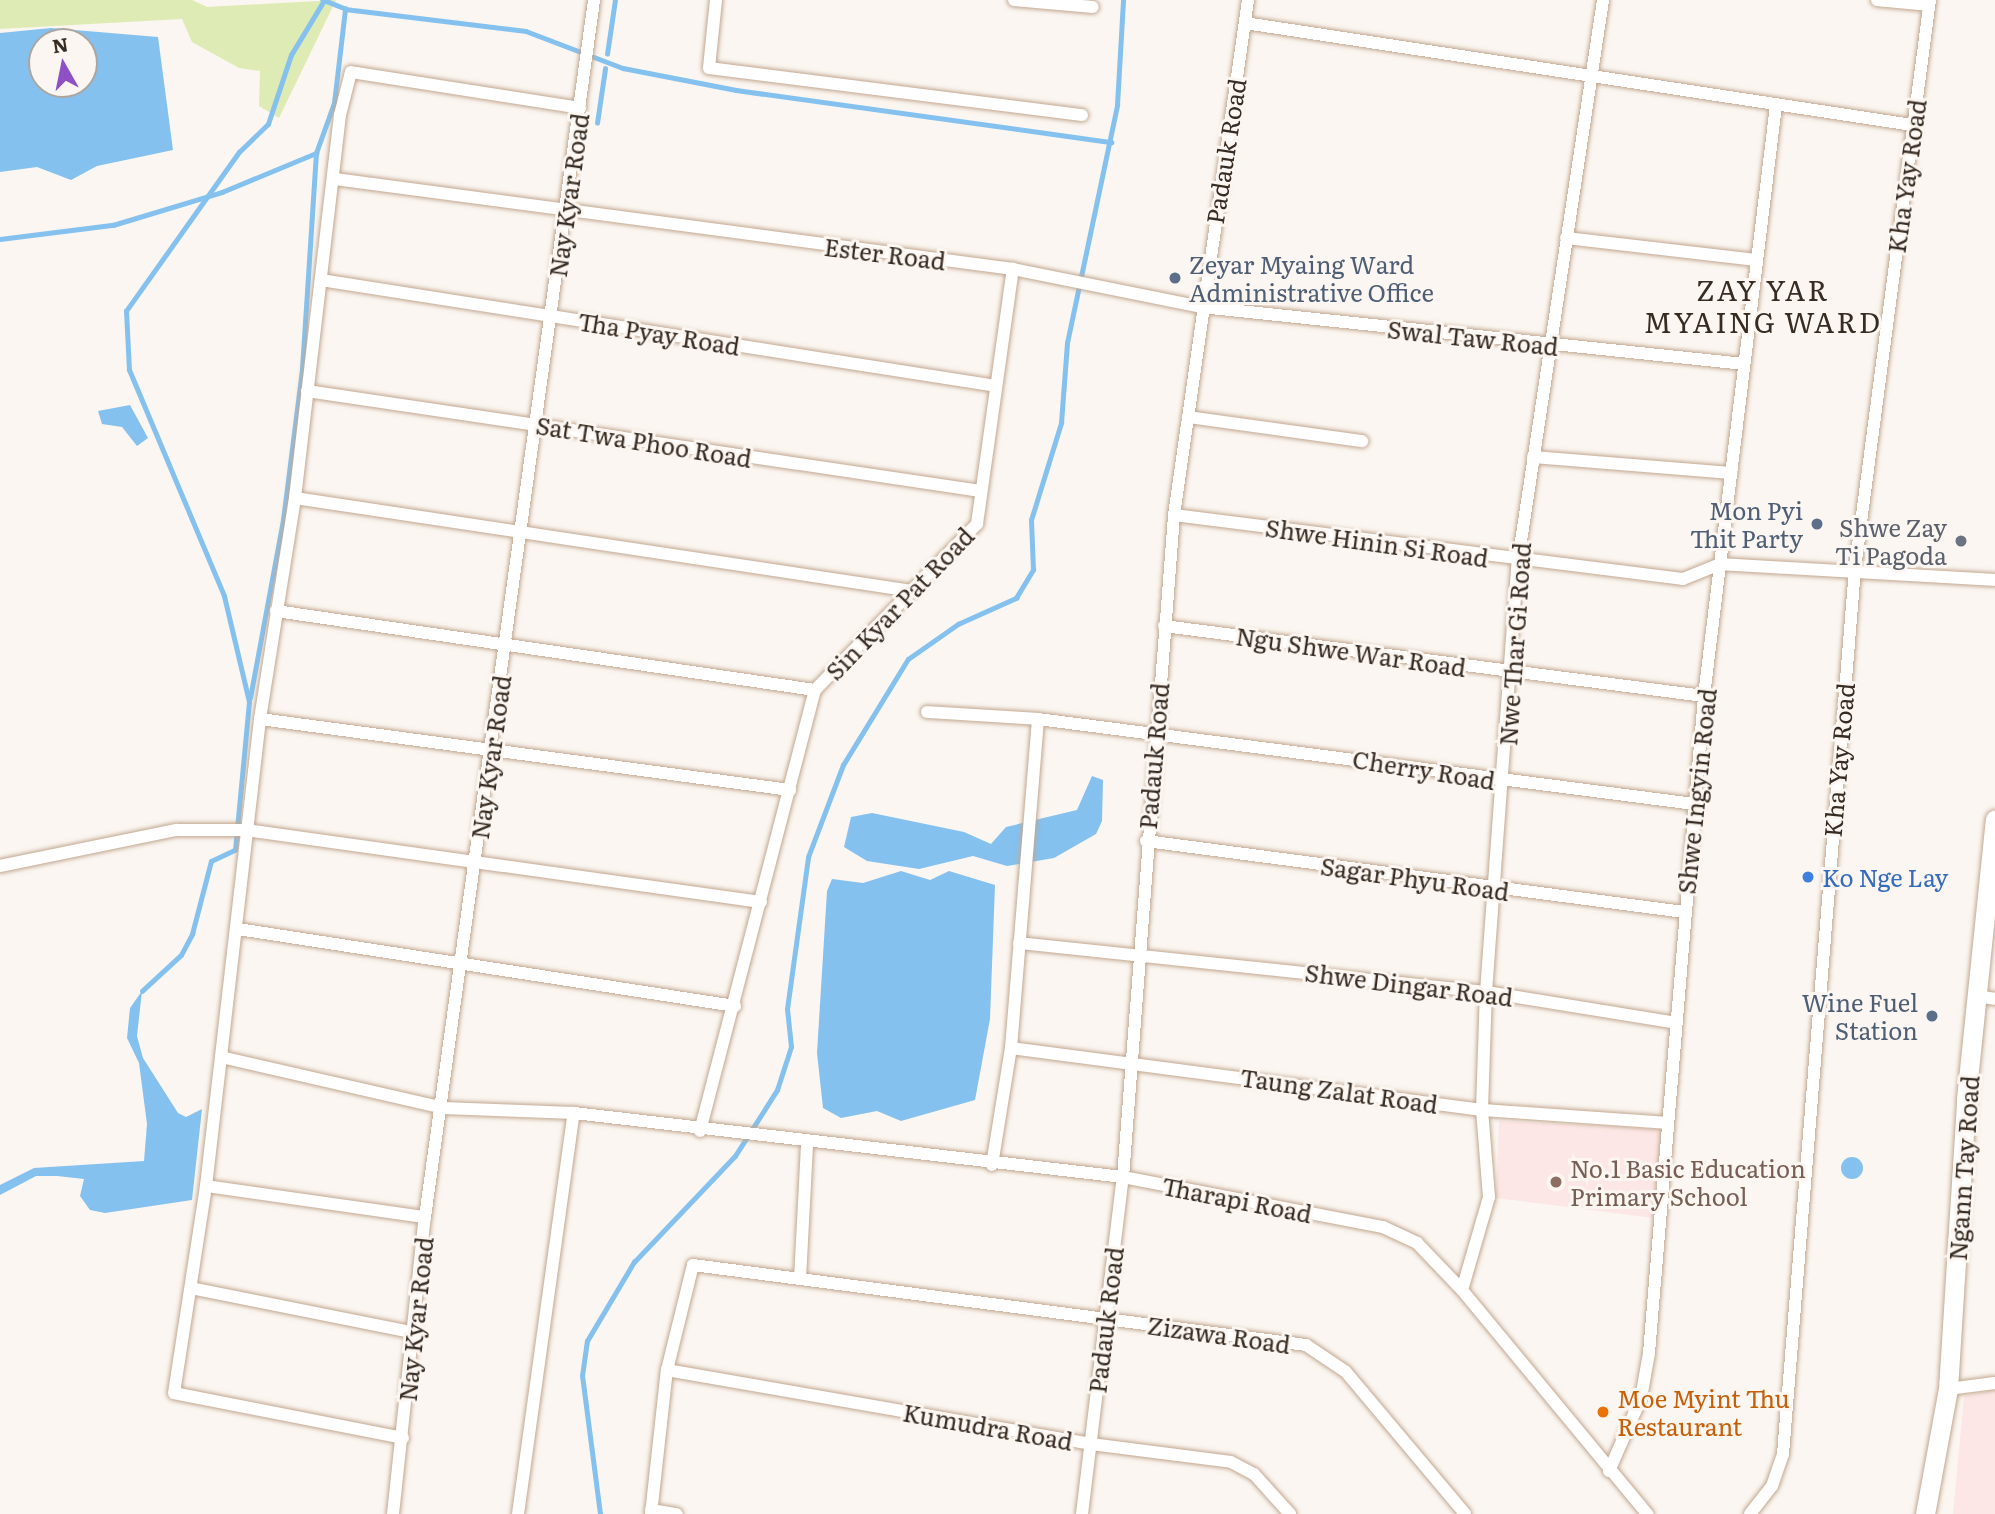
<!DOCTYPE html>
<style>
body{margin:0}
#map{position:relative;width:1995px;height:1514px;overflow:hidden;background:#fbf6f1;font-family:Literata,serif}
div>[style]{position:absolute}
.education>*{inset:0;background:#fde7e6}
.green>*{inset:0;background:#dfebb4}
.water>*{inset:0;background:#84c1ee}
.round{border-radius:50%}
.stream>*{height:4.5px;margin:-2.25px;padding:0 2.25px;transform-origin:2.25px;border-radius:2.25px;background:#84c1ee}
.roads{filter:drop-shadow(0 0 2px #c2a78f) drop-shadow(0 0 2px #c2a78f)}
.street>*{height:12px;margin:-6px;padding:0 6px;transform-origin:6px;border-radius:6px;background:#fff}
.secondary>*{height:19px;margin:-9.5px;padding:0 9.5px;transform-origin:9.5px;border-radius:9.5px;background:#fff}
.dots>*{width:19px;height:19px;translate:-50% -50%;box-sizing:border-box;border:4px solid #fbf6f1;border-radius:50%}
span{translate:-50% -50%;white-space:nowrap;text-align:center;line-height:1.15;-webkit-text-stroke:6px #fbf6f1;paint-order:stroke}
.street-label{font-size:24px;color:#372c23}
.service-label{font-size:24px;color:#4e5e75}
.left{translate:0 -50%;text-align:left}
.right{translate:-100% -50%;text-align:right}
.worship-label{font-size:24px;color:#5b616d}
.shop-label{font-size:24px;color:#366cbe}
.education-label{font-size:24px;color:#785e54}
.food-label{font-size:24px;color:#c56008}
.quarter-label{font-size:28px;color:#372c23;letter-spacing:2px}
.north{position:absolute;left:28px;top:28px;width:70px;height:70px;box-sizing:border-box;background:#fbf6f1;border:2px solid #ada59f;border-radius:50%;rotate:351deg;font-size:19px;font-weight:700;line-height:28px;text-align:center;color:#372c23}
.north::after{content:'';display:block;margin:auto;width:24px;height:32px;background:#8f50c5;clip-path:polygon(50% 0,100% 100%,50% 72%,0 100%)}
</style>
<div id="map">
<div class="education">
<div style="clip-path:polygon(1499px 1121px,1661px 1129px,1653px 1218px,1496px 1198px)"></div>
<div style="clip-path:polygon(1995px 1390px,1995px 1514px,1953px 1514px,1964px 1396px)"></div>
</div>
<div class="green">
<div style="clip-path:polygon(0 0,192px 0,207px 7px,336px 0,279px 118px,259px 106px,260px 71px,239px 68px,192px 42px,182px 19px,0 29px)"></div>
</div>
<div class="water">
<div style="clip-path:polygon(evenodd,51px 28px,158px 37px,173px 150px,97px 166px,71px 180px,37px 167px,0 172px,0 33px,51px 28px,42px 42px,84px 42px,84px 84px,42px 84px,42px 42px)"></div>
<div style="clip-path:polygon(130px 405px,148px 438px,137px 446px,122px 427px,102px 424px,98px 411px)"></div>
<div style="clip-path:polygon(1092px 776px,1103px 780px,1102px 821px,1096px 834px,1054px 858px,1007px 866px,973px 856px,919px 869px,867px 861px,844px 847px,851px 817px,872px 813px,964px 832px,991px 844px,1006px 827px,1077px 810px)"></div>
<div style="clip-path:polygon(901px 871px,930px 880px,949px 871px,995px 885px,990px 1019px,975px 1100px,901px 1121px,877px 1111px,841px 1118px,823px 1108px,817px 1053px,827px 891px,832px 879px,863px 883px)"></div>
<div style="clip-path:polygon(142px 991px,137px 1036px,143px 1058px,178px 1113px,186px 1117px,202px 1109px,192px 1200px,105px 1213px,90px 1210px,80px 1196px,84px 1179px,57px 1176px,36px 1176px,0 1195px,0 1185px,34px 1168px,144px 1161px,147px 1124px,139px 1063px,127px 1038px,130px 1008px)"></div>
<div class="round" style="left:1841px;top:1157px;width:22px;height:22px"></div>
</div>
<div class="stream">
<div style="left:345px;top:9px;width:182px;rotate:6.9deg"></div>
<div style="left:526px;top:31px;width:104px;rotate:20.9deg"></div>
<div style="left:623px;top:68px;width:115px;rotate:11deg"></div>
<div style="left:736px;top:90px;width:379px;rotate:7.9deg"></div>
<div style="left:607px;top:54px;width:55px;rotate:-81.6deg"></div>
<div style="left:597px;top:123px;width:55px;rotate:-81.6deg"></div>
<div style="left:0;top:239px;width:114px;rotate:-7.1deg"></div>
<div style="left:113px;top:225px;width:114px;rotate:-16.8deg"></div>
<div style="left:222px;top:192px;width:102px;rotate:-22.5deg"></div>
<div style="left:250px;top:698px;width:181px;rotate:-79.5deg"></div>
<div style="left:283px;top:520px;width:152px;rotate:-82.8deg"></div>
<div style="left:302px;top:369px;width:216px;rotate:-86.3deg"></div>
<div style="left:316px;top:153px;width:53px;rotate:-70.2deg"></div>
<div style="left:334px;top:103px;width:95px;rotate:-83.3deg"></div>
<div style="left:345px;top:9px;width:24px;rotate:-158deg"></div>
<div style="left:142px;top:991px;width:53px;rotate:-42.7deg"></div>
<div style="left:181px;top:955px;width:24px;rotate:-62deg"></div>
<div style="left:192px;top:934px;width:75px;rotate:-75.4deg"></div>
<div style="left:211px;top:861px;width:26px;rotate:-25deg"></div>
<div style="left:235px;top:850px;width:149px;rotate:-84.6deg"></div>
<div style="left:249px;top:702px;width:109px;rotate:-103.3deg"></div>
<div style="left:224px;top:596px;width:245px;rotate:-112.8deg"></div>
<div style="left:129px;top:370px;width:59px;rotate:-92.9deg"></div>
<div style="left:126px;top:311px;width:195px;rotate:-54.6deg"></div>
<div style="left:239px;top:152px;width:40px;rotate:-44deg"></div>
<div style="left:268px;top:124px;width:73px;rotate:-71.6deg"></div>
<div style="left:291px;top:55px;width:62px;rotate:-58.9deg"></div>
<div style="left:600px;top:1514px;width:139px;rotate:-97.4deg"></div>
<div style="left:582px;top:1376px;width:35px;rotate:-82deg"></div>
<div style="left:587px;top:1341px;width:92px;rotate:-59.3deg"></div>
<div style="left:634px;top:1262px;width:146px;rotate:-46.4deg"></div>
<div style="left:735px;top:1156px;width:78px;rotate:-57.5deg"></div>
<div style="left:777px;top:1090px;width:45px;rotate:-72deg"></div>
<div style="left:791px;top:1047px;width:38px;rotate:-96deg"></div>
<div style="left:787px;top:1009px;width:153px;rotate:-82.1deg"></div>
<div style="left:808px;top:857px;width:98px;rotate:-69.2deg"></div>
<div style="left:843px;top:765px;width:124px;rotate:-58.5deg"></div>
<div style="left:908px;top:659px;width:61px;rotate:-35deg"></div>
<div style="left:958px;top:624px;width:64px;rotate:-24.1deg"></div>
<div style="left:1016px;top:598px;width:33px;rotate:-59deg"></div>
<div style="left:1033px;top:570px;width:50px;rotate:-92.3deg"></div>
<div style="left:1031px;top:520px;width:102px;rotate:-72.8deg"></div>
<div style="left:1061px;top:423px;width:80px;rotate:-85.7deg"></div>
<div style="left:1067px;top:343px;width:243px;rotate:-78.1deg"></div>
<div style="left:1117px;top:105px;width:105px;rotate:-86.7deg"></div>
</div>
<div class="roads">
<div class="street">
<div style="left:716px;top:0;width:68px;rotate:95.9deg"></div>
<div style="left:709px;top:68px;width:376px;rotate:7.2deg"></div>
<div style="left:1014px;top:0;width:79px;rotate:5.1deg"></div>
<div style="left:1877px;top:0;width:52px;rotate:5.5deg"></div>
<div style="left:1245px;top:23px;width:675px;rotate:8.69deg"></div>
<div style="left:335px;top:179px;width:684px;rotate:7.56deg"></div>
<div style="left:1013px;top:269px;width:192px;rotate:11.4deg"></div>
<div style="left:1201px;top:307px;width:546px;rotate:5.99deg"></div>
<div style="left:1566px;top:238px;width:192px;rotate:6.6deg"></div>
<div style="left:321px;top:280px;width:683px;rotate:8.92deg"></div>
<div style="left:307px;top:391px;width:681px;rotate:8.44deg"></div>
<div style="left:1188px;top:417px;width:176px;rotate:7.9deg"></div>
<div style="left:1533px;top:457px;width:199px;rotate:4.6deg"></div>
<div style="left:295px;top:498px;width:624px;rotate:8.57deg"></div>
<div style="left:1174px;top:515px;width:513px;rotate:7.17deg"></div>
<div style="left:1683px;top:579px;width:40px;rotate:-22deg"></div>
<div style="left:1720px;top:564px;width:275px;rotate:3.3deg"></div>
<div style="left:276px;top:611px;width:545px;rotate:8.34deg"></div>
<div style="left:1164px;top:626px;width:545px;rotate:7.39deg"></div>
<div style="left:927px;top:712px;width:111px;rotate:3.6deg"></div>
<div style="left:1038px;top:719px;width:661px;rotate:7.38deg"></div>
<div style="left:260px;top:719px;width:535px;rotate:7.63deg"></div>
<div style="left:1146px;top:841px;width:543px;rotate:7.52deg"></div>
<div style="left:0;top:866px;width:180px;rotate:-11.6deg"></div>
<div style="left:176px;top:830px;width:70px"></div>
<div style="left:246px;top:830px;width:520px;rotate:7.96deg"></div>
<div style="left:238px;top:929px;width:503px;rotate:8.81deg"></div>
<div style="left:1019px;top:943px;width:470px;rotate:6deg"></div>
<div style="left:1486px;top:992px;width:193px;rotate:9.2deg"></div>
<div style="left:1977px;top:996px;width:18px;rotate:9deg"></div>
<div style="left:1011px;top:1048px;width:475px;rotate:7.5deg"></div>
<div style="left:1482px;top:1110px;width:185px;rotate:4deg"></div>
<div style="left:221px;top:1057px;width:228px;rotate:12.9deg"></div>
<div style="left:443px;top:1108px;width:131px;rotate:2.2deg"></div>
<div style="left:574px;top:1113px;width:553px;rotate:6.65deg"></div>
<div style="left:1123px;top:1177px;width:265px;rotate:10.9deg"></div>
<div style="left:1383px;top:1227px;width:38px;rotate:25deg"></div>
<div style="left:1417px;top:1243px;width:65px;rotate:46.2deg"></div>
<div style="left:1462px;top:1290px;width:291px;rotate:50.4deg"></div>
<div style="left:700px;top:1131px;width:456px;rotate:-75.4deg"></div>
<div style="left:815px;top:690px;width:232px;rotate:-45.7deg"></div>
<div style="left:977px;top:524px;width:258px;rotate:-82deg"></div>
<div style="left:992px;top:1165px;width:119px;rotate:-80.8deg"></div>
<div style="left:1011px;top:1048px;width:330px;rotate:-85.3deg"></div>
<div style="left:206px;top:1186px;width:221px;rotate:8.1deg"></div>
<div style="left:800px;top:1279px;width:135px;rotate:-87deg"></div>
<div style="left:191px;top:1288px;width:229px;rotate:11.3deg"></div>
<div style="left:1462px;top:1290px;width:97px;rotate:-73.8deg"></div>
<div style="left:1489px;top:1197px;width:87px;rotate:-94.6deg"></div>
<div style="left:1482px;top:1110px;width:118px;rotate:-88.1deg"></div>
<div style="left:1486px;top:992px;width:432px;rotate:-85.8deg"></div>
<div style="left:1518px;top:561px;width:567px;rotate:-81.38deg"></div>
<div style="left:667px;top:1370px;width:430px;rotate:9.9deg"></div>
<div style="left:1091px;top:1444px;width:141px;rotate:7.3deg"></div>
<div style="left:1231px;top:1462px;width:26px;rotate:28deg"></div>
<div style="left:1254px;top:1474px;width:54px;rotate:48deg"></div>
<div style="left:1948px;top:1389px;width:47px;rotate:-7.3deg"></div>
<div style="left:403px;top:1438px;width:233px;rotate:-168.9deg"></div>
<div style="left:174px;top:1393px;width:209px;rotate:-81.2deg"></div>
<div style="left:206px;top:1186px;width:470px;rotate:-83.4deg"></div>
<div style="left:260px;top:719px;width:224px;rotate:-81deg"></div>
<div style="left:295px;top:498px;width:386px;rotate:-83.3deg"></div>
<div style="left:340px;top:115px;width:44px;rotate:-75.7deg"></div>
<div style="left:351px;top:72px;width:232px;rotate:8.9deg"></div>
<div style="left:1609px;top:1471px;width:80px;rotate:-66.3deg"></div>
<div style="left:1641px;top:1398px;width:46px;rotate:-79.9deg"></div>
<div style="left:1649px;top:1353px;width:659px;rotate:-85.21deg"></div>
<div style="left:1704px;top:696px;width:595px;rotate:-83.05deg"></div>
<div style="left:651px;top:1510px;width:26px;rotate:9deg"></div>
<div style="left:393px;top:1514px;width:299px;rotate:-83.9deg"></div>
<div style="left:425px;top:1217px;width:1229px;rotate:-82.09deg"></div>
<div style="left:518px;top:1514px;width:405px;rotate:-82.1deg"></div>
<div style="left:651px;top:1514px;width:145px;rotate:-83.7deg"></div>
<div style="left:667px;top:1370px;width:108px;rotate:-76.1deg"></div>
<div style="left:693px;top:1265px;width:618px;rotate:7.44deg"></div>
<div style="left:1306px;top:1345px;width:48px;rotate:34deg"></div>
<div style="left:1346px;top:1372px;width:185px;rotate:50deg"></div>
<div style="left:1082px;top:1514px;width:339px;rotate:-83.1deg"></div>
<div style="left:1123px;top:1177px;width:664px;rotate:-85.59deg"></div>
<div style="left:1174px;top:515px;width:520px;rotate:-81.82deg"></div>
<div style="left:1750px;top:1514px;width:36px;rotate:-52deg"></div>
<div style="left:1772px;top:1486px;width:34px;rotate:-71deg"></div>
<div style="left:1783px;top:1454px;width:889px;rotate:-85.35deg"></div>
<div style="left:1855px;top:568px;width:573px;rotate:-82.48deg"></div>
</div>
<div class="secondary">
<div style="left:1925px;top:1514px;width:127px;rotate:-79.6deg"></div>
<div style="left:1948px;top:1389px;width:291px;rotate:-86.4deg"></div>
<div style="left:1966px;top:1099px;width:281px;rotate:-84.1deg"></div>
</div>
</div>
<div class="dots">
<div style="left:1175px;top:278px;background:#5c6f8a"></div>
<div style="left:1817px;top:524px;background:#5c6f8a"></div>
<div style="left:1961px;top:541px;background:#6b7280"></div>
<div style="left:1808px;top:877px;background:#3f7fe0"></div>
<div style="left:1932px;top:1016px;background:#5c6f8a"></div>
<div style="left:1556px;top:1182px;background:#8d6e63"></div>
<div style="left:1603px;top:1412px;background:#e8710a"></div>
</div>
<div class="street-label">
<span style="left:1225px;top:151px;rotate:-81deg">Padauk Road</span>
<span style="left:1906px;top:176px;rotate:-82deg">Kha Yay Road</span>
<span style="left:568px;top:195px;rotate:-82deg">Nay Kyar Road</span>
<span style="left:885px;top:253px;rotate:7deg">Ester Road</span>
<span style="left:659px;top:333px;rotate:9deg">Tha Pyay Road</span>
<span style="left:1473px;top:337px;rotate:6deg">Swal Taw Road</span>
<span style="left:644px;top:441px;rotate:9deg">Sat Twa Phoo Road</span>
<span style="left:1377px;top:542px;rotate:8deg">Shwe Hinin Si Road</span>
<span style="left:899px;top:603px;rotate:-46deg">Sin Kyar Pat Road</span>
<span style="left:1514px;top:644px;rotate:-86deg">Nwe Thar Gi Road</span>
<span style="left:1351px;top:651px;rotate:8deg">Ngu Shwe War Road</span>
<span style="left:1153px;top:756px;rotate:-85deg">Padauk Road</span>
<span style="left:490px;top:757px;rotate:-82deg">Nay Kyar Road</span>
<span style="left:1838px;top:760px;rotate:-85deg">Kha Yay Road</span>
<span style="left:1424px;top:769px;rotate:9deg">Cherry Road</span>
<span style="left:1696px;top:791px;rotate:-84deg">Shwe Ingyin Road</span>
<span style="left:1415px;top:878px;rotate:8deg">Sagar Phyu Road</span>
<span style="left:1409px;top:984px;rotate:7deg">Shwe Dingar Road</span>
<span style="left:1339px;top:1090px;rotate:8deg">Taung Zalat Road</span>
<span style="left:1963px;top:1168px;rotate:-86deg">Ngann Tay Road</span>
<span style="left:1237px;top:1199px;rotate:11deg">Tharapi Road</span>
<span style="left:415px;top:1319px;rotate:-84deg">Nay Kyar Road</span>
<span style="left:1105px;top:1320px;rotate:-83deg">Padauk Road</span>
<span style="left:1219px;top:1334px;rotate:8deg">Zizawa Road</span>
<span style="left:988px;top:1426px;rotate:10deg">Kumudra Road</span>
</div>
<div class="service-label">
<span class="left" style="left:1189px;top:278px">Zeyar Myaing Ward<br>Administrative Office</span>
<span class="right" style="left:1803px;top:524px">Mon Pyi<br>Thit Party</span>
<span class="right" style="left:1918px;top:1016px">Wine Fuel<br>Station</span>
</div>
<div class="worship-label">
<span class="right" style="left:1947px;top:541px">Shwe Zay<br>Ti Pagoda</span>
</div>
<div class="shop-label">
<span class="left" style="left:1822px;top:877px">Ko Nge Lay</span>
</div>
<div class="education-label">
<span class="left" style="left:1570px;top:1182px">No.1 Basic Education<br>Primary School</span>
</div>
<div class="food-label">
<span class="left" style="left:1617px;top:1412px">Moe Myint Thu<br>Restaurant</span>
</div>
<div class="quarter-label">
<span style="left:1763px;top:305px">ZAY YAR<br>MYAING WARD</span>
</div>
<div class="north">N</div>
</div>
